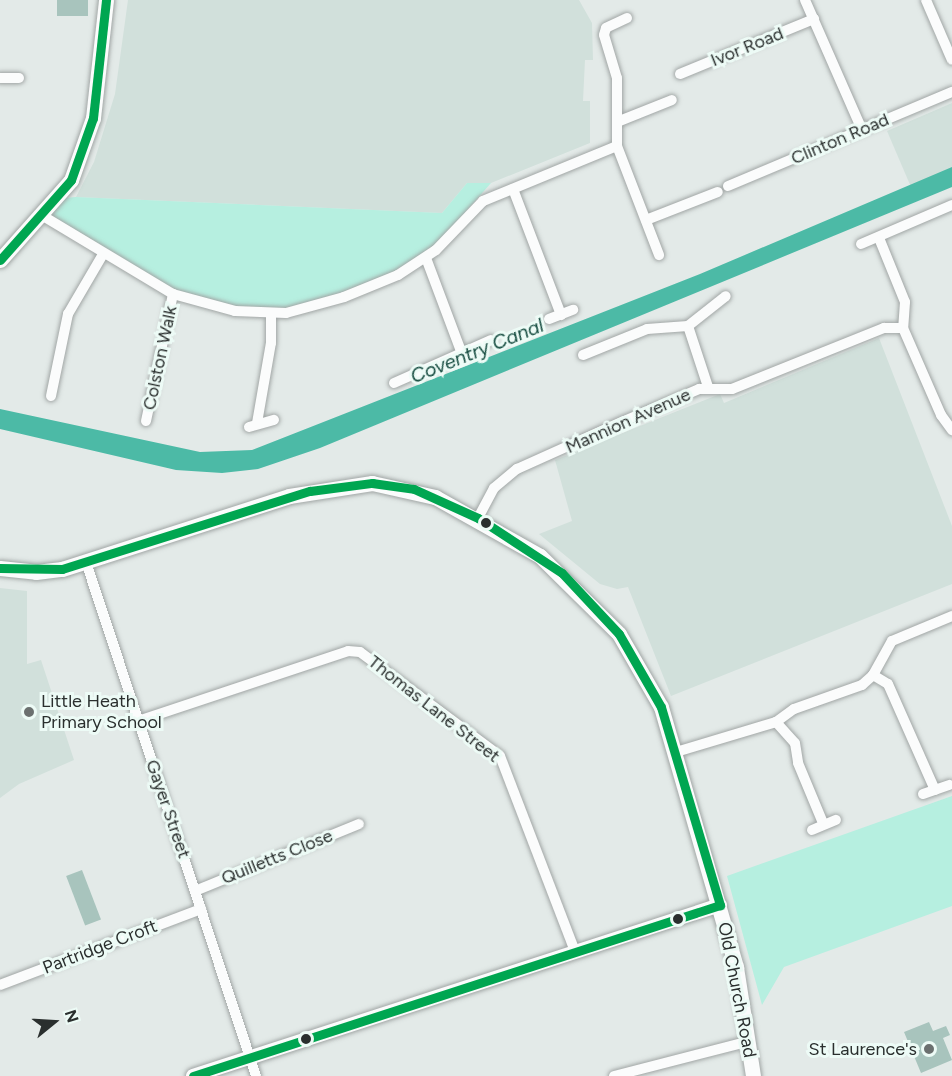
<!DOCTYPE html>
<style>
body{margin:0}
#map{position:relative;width:952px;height:1076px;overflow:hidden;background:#e3eae8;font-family:Figtree,sans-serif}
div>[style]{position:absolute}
.built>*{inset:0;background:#d1e0db}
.green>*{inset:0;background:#b6efe0}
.water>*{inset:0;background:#4cbaa6}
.building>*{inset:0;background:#a8c4bd;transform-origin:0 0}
.roads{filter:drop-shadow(0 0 2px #a1a6a5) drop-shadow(0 0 2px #a1a6a5)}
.minor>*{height:10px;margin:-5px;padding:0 5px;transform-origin:5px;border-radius:5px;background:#fbfcfc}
.tertiary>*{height:14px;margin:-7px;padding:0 7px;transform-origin:7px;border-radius:7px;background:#fbfcfc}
.secondary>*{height:15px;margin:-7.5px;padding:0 7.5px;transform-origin:7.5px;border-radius:7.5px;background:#fbfcfc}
.bus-1>*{height:9px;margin:-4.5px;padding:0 4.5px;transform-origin:4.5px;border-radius:4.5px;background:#00a651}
.dots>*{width:16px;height:16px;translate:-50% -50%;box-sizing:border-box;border:3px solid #edfbf6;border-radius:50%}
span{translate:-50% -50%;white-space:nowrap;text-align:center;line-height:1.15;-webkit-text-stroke:6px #edfbf6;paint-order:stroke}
.street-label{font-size:18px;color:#2a2f2e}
.poi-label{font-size:18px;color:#2a2f2e}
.left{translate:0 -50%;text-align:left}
.right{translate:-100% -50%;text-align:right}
.water-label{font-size:20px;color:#164c40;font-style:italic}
.north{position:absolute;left:24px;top:992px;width:60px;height:60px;-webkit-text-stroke:4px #edfbf6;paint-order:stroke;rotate:72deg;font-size:16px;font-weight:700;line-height:24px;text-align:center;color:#2a2f2e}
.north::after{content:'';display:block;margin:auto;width:21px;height:27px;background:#2a2f2e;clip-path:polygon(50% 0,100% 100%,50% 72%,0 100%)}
</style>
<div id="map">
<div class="built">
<div style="clip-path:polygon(128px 0,579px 0,592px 23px,593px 60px,585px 60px,583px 101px,590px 101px,590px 143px,491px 183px,467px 183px,442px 213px,76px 197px,94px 162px,115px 94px)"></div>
<div style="clip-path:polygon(952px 103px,952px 168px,911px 187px,887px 131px)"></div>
<div style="clip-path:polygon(879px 338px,952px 526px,952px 584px,671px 696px,628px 587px,617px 589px,600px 584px,539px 534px,572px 521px,555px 460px,720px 394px,724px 403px)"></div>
<div style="clip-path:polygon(0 588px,27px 591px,27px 664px,41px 660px,74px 760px,19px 784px,0 798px)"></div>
</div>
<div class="green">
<div style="clip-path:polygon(467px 183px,491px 183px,432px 250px,372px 285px,285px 311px,235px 307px,174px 291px,47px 216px,65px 198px,76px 197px,442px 213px)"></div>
<div style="clip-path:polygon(952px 796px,952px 906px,784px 967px,762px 1005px,727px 876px)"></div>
</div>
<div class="water">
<div style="clip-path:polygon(952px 167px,952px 187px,320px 448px,258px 469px,222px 473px,176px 470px,0 429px,0 409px,200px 452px,252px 450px,700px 274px)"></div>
</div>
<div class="building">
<div style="left:57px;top:0;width:31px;height:16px"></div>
<div style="left:82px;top:870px;width:53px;height:17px;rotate:69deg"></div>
<div style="clip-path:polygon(929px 1022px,933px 1031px,946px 1026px,950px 1035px,943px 1038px,952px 1060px,921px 1073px,904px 1032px)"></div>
</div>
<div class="roads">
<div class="minor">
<div style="left:805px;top:0;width:142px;rotate:66.3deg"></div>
<div style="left:926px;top:0;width:65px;rotate:66.6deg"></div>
<div style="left:627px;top:18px;width:23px;rotate:155deg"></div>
<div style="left:606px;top:28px;width:7px;rotate:106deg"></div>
<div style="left:604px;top:35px;width:45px;rotate:73.2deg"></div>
<div style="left:617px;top:78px;width:68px;rotate:90deg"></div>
<div style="left:617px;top:146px;width:117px;rotate:68.9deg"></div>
<div style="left:680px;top:74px;width:145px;rotate:-22.3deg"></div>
<div style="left:0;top:78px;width:19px"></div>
<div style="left:617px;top:122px;width:59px;rotate:-21.8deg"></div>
<div style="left:728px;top:186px;width:243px;rotate:-22.8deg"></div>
<div style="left:513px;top:189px;width:135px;rotate:69.1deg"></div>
<div style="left:43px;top:216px;width:152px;rotate:31deg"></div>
<div style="left:173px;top:294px;width:64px;rotate:15.3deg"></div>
<div style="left:235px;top:311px;width:51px;rotate:2.2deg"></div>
<div style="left:286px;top:313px;width:60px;rotate:-15.4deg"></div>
<div style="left:344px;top:297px;width:58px;rotate:-22.2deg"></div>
<div style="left:398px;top:275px;width:45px;rotate:-33.3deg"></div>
<div style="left:436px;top:250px;width:68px;rotate:-46.2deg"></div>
<div style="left:483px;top:201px;width:145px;rotate:-22.3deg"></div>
<div style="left:646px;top:220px;width:77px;rotate:-21.3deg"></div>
<div style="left:879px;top:238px;width:69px;rotate:67.9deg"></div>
<div style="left:905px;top:302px;width:26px;rotate:94deg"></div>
<div style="left:861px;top:244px;width:99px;rotate:-23.2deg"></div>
<div style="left:426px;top:258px;width:103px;rotate:69.4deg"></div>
<div style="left:549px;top:319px;width:26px;rotate:-21deg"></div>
<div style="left:688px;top:326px;width:64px;rotate:71.8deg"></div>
<div style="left:903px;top:328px;width:95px;rotate:66.4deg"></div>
<div style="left:941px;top:415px;width:19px;rotate:54deg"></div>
<div style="left:583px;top:355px;width:69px;rotate:-22.1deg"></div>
<div style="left:647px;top:329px;width:41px;rotate:-4.2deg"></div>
<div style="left:688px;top:326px;width:48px;rotate:-38.3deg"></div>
<div style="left:394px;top:383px;width:106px;rotate:-23.9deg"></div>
<div style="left:51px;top:396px;width:84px;rotate:-78.3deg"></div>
<div style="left:68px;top:314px;width:69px;rotate:-59.7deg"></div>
<div style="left:146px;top:421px;width:130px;rotate:-78deg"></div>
<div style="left:257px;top:423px;width:81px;rotate:-80.1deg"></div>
<div style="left:271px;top:343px;width:29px;rotate:-90deg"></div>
<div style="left:249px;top:427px;width:26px;rotate:-16deg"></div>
<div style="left:478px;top:518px;width:34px;rotate:-62deg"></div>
<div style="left:494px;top:488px;width:30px;rotate:-40deg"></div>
<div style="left:517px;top:469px;width:117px;rotate:-24.2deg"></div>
<div style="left:624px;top:421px;width:82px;rotate:-23.1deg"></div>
<div style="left:699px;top:389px;width:33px"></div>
<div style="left:732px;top:389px;width:164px;rotate:-21.9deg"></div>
<div style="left:884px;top:328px;width:19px"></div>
<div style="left:86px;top:562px;width:541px;rotate:71.7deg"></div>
<div style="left:873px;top:675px;width:17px;rotate:31deg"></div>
<div style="left:888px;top:684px;width:116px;rotate:66.1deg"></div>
<div style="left:138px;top:721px;width:221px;rotate:-18.4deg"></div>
<div style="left:348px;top:651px;width:12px;rotate:5deg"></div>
<div style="left:360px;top:652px;width:174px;rotate:36.6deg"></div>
<div style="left:500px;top:756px;width:209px;rotate:69deg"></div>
<div style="left:776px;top:722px;width:28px;rotate:48deg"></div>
<div style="left:795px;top:743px;width:20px;rotate:81deg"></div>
<div style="left:798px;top:763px;width:65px;rotate:67.4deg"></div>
<div style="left:676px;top:752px;width:104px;rotate:-16.7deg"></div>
<div style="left:776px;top:722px;width:22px;rotate:-36deg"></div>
<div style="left:794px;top:709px;width:72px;rotate:-19.4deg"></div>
<div style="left:862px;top:685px;width:15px;rotate:-42deg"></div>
<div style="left:873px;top:675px;width:39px;rotate:-61deg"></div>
<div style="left:892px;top:641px;width:65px;rotate:-22.6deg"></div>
<div style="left:923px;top:794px;width:28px;rotate:-19deg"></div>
<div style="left:812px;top:830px;width:26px;rotate:-23deg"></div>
<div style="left:195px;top:891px;width:177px;rotate:-22.2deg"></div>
<div style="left:0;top:985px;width:215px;rotate:-20.7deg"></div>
<div style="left:614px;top:1076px;width:140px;rotate:-14.4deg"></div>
</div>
<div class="tertiary">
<div style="left:193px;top:1076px;width:554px;rotate:-17.98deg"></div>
</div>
<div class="secondary">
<div style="left:0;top:260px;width:107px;rotate:-48.4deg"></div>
<div style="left:71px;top:180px;width:66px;rotate:-70.5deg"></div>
<div style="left:93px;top:118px;width:119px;rotate:-83.7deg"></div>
<div style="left:0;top:568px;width:36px;rotate:6deg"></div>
<div style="left:36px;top:572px;width:26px;rotate:-7deg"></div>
<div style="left:62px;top:569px;width:238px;rotate:-17.8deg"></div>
<div style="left:289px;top:496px;width:84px;rotate:-8.9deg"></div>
<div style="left:372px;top:483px;width:65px;rotate:12.5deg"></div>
<div style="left:435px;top:497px;width:120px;rotate:29.3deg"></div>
<div style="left:540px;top:556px;width:111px;rotate:44.6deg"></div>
<div style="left:619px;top:634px;width:84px;rotate:60.1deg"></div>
<div style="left:661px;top:707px;width:271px;rotate:73.9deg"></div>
<div style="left:736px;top:967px;width:110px;rotate:81.1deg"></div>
</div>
</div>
<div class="bus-1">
<div style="left:0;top:260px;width:107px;rotate:-48.4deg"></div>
<div style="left:71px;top:180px;width:66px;rotate:-70.5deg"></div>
<div style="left:93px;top:118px;width:119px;rotate:-83.7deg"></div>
<div style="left:0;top:568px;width:62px;rotate:0.9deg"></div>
<div style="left:62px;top:569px;width:260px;rotate:-17.5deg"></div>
<div style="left:310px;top:491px;width:63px;rotate:-7.4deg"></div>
<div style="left:372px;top:483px;width:42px;rotate:8.1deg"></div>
<div style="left:414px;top:489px;width:70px;rotate:24.4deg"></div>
<div style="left:478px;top:518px;width:100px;rotate:33.2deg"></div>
<div style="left:562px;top:573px;width:83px;rotate:46.9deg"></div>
<div style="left:619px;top:634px;width:84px;rotate:60.1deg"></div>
<div style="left:661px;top:707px;width:207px;rotate:73.4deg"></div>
<div style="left:720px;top:905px;width:554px;rotate:162.02deg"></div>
</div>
<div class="dots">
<div style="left:486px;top:523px;background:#2a2f2e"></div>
<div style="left:29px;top:712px;background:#6b706f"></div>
<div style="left:678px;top:919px;background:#2a2f2e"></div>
<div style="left:306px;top:1039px;background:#2a2f2e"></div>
<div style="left:929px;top:1049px;background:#6b706f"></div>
</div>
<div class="street-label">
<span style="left:747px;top:47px;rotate:-22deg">Ivor Road</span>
<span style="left:840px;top:139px;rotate:-23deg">Clinton Road</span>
<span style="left:160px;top:358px;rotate:-78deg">Colston Walk</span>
<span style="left:628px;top:421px;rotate:-24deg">Mannion Avenue</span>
<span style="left:434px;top:709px;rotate:38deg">Thomas Lane Street</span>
<span style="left:168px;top:809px;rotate:71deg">Gayer Street</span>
<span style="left:277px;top:857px;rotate:-22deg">Quilletts Close</span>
<span style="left:100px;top:947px;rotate:-21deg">Partridge Croft</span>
<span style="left:737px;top:990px;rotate:79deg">Old Church Road</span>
</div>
<div class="poi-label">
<span class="left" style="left:41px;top:712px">Little Heath<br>Primary School</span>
<span class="right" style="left:917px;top:1049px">St Laurence's</span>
</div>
<div class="water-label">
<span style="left:477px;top:351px;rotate:-22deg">Coventry Canal</span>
</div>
<div class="north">N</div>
</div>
